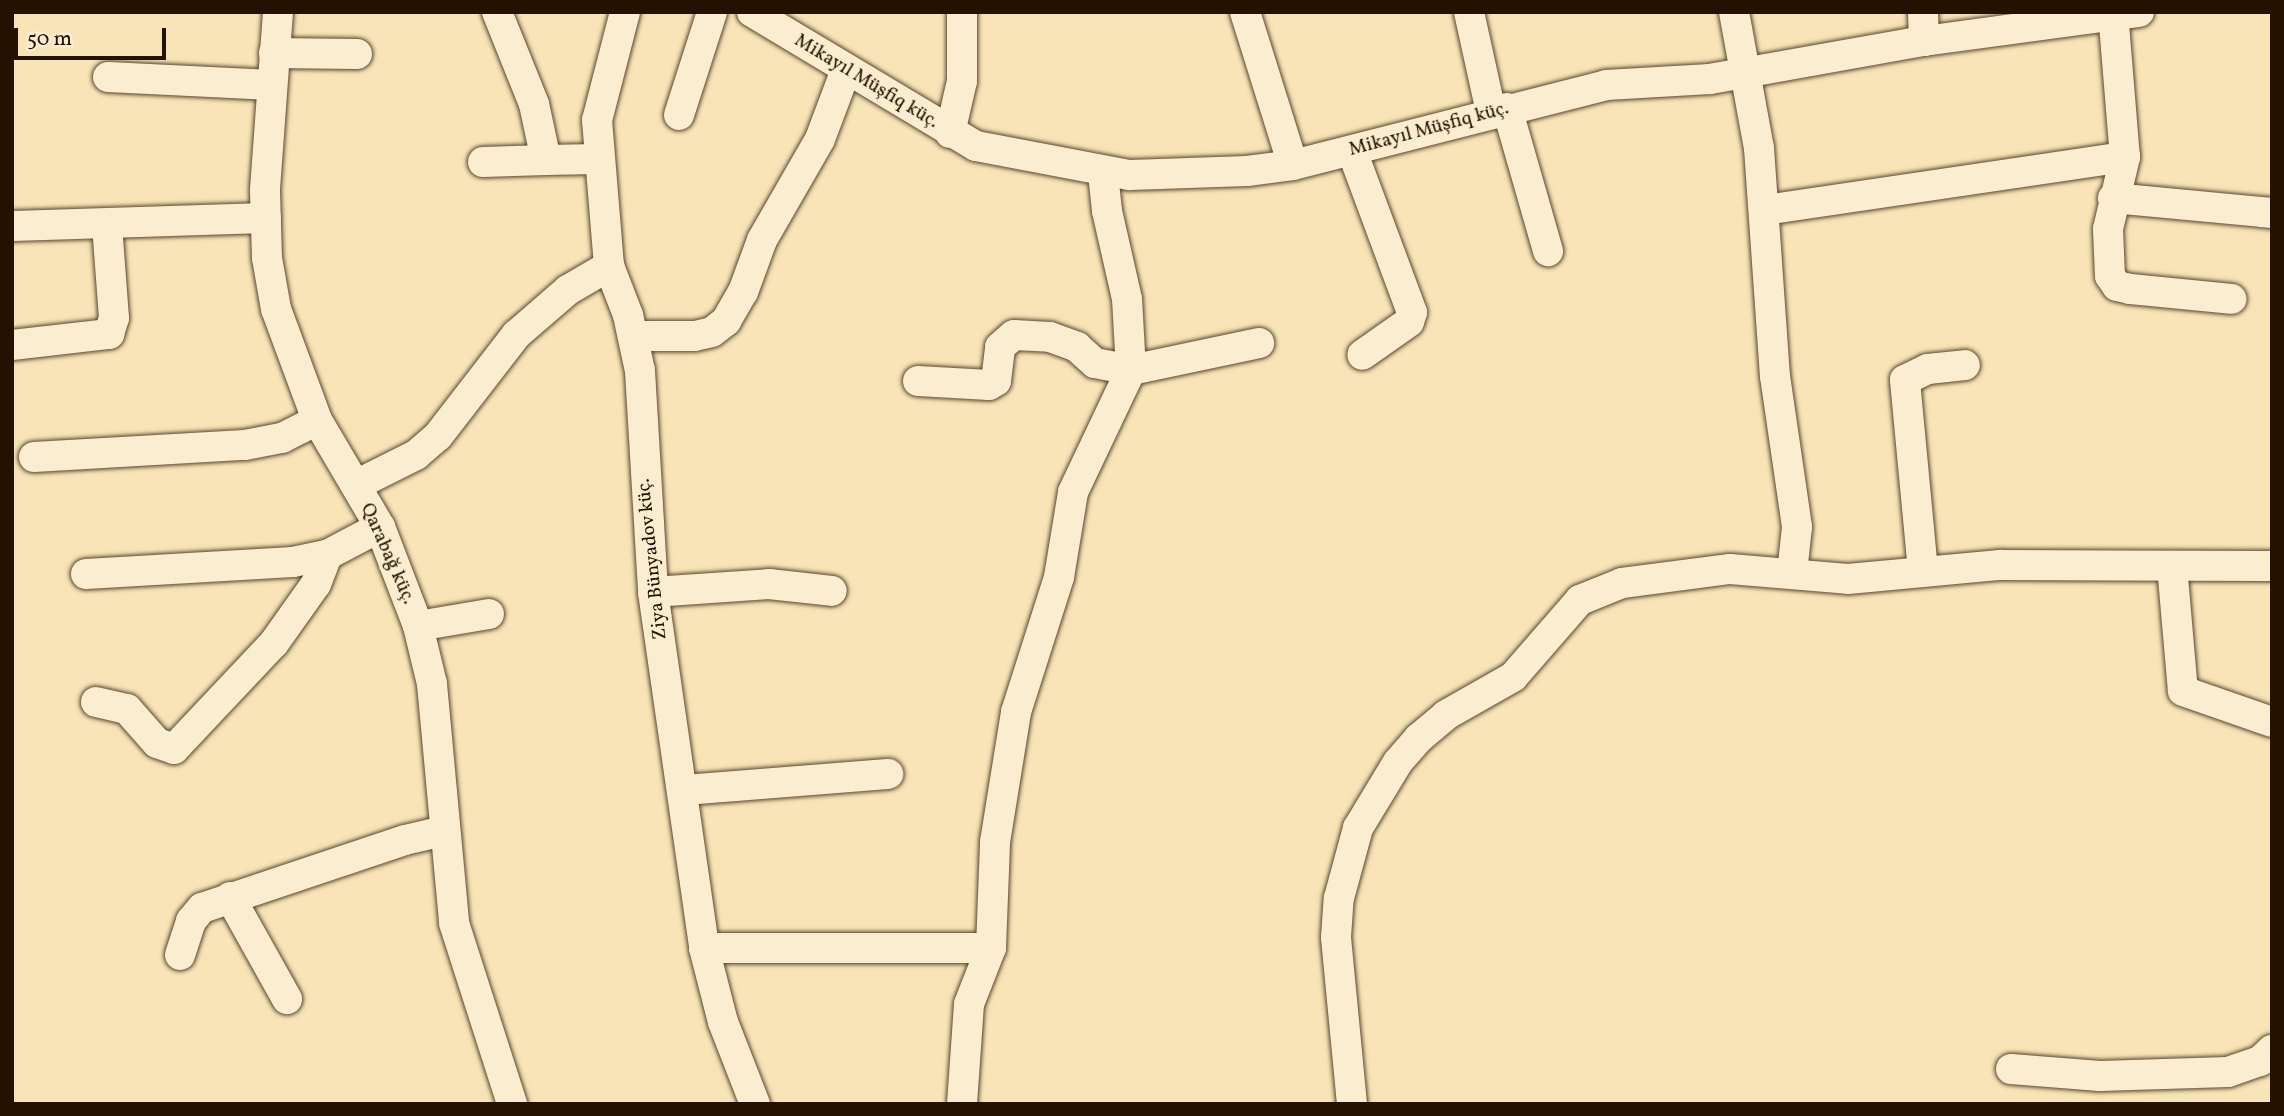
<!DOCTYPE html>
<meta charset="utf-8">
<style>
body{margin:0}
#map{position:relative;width:2284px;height:1116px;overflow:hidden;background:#f8e4b6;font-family:Vollkorn,serif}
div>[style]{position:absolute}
.roads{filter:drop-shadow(0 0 2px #59462e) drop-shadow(0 0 2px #59462e)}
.minor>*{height:30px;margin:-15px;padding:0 15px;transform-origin:15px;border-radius:15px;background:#faedd0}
span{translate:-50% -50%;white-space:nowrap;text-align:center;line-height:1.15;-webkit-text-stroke:7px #faedd0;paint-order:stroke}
.street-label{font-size:19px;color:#241200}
.frame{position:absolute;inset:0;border:14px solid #241200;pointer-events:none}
.scale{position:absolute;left:14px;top:28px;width:152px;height:32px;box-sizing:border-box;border:4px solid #241200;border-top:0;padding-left:9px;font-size:21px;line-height:24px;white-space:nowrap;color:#241200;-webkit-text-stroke:5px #faedd0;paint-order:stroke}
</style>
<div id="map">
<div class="roads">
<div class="minor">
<div style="left:278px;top:12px;width:179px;rotate:94.2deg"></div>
<div style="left:265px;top:191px;width:67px;rotate:88.3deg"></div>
<div style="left:267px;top:258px;width:52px;rotate:80deg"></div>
<div style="left:276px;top:309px;width:118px;rotate:69.7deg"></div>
<div style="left:317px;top:420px;width:124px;rotate:59.5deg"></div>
<div style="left:380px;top:527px;width:106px;rotate:69deg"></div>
<div style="left:418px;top:626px;width:60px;rotate:76.4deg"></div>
<div style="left:432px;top:684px;width:240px;rotate:84.7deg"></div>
<div style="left:454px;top:923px;width:190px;rotate:72.2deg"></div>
<div style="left:497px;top:12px;width:99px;rotate:68.1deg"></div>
<div style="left:534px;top:104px;width:57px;rotate:77.9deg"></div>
<div style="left:546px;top:160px;width:51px;rotate:-1.1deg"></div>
<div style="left:625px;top:12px;width:112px;rotate:104.5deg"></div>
<div style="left:597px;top:120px;width:146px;rotate:85.3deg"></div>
<div style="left:609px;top:266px;width:53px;rotate:68.8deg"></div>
<div style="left:628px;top:315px;width:57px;rotate:77.9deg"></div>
<div style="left:640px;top:371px;width:221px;rotate:86.6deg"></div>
<div style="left:653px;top:592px;width:360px;rotate:81.8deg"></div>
<div style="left:704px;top:948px;width:76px;rotate:75.6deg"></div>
<div style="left:723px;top:1022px;width:88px;rotate:68.7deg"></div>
<div style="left:752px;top:12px;width:261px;rotate:30.9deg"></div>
<div style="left:976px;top:146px;width:157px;rotate:10.7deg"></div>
<div style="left:1130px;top:175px;width:117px;rotate:-2deg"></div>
<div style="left:1247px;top:171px;width:46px;rotate:-7.4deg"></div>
<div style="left:1293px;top:165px;width:323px;rotate:-14.3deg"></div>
<div style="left:1606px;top:85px;width:104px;rotate:-3.3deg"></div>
<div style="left:1710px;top:79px;width:217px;rotate:-10.1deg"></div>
<div style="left:1924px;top:41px;width:217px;rotate:-7.7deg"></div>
<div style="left:1245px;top:12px;width:160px;rotate:72.6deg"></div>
<div style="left:1469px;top:12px;width:102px;rotate:77.6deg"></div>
<div style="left:1734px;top:12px;width:138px;rotate:79.6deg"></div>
<div style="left:1759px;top:148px;width:229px;rotate:86deg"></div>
<div style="left:1775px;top:376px;width:153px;rotate:81.7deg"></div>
<div style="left:1797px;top:527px;width:46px;rotate:96.2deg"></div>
<div style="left:1923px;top:12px;width:29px;rotate:88deg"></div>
<div style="left:2113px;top:12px;width:145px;rotate:85.3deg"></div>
<div style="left:2125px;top:157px;width:74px;rotate:103.3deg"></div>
<div style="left:2108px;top:229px;width:47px;rotate:87.6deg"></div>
<div style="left:2110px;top:276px;width:12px;rotate:55deg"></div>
<div style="left:2117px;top:286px;width:13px;rotate:13deg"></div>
<div style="left:2130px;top:289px;width:102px;rotate:5.6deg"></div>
<div style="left:274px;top:53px;width:83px;rotate:0.7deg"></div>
<div style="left:108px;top:77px;width:164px;rotate:2.8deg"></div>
<div style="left:1507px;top:108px;width:149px;rotate:74deg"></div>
<div style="left:679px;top:115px;width:108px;rotate:-72.2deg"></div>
<div style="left:950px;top:133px;width:53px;rotate:-77deg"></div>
<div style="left:962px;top:81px;width:69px;rotate:-90deg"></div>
<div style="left:1352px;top:151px;width:172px;rotate:69.6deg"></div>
<div style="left:1412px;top:312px;width:10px;rotate:107deg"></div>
<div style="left:1409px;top:322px;width:57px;rotate:144.9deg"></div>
<div style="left:483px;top:162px;width:63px;rotate:-1.8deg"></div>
<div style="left:2113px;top:198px;width:160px;rotate:5.4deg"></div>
<div style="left:1765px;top:210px;width:364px;rotate:-8.4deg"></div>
<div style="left:12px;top:226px;width:254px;rotate:-1.8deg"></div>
<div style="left:634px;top:336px;width:61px"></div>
<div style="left:695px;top:336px;width:17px;rotate:-13deg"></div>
<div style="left:712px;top:332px;width:18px;rotate:-38deg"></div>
<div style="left:726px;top:321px;width:34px;rotate:-60deg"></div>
<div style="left:743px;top:292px;width:55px;rotate:-69.9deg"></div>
<div style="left:762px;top:240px;width:116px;rotate:-60.1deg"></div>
<div style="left:820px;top:139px;width:74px;rotate:-69.4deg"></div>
<div style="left:12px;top:345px;width:98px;rotate:-6.5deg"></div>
<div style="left:109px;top:334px;width:17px;rotate:-73deg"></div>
<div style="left:114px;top:318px;width:94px;rotate:-94.3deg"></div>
<div style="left:918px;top:381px;width:71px;rotate:3.2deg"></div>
<div style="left:989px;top:385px;width:8px;rotate:-30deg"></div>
<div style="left:996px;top:381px;width:34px;rotate:-83deg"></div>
<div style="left:1000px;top:347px;width:18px;rotate:-41deg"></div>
<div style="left:1014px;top:335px;width:36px;rotate:3deg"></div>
<div style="left:1050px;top:337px;width:29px;rotate:20deg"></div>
<div style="left:1077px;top:347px;width:24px;rotate:42deg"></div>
<div style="left:1095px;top:363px;width:37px;rotate:11deg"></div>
<div style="left:1131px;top:370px;width:131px;rotate:-11.9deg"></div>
<div style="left:34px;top:457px;width:211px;rotate:-3.3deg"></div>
<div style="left:245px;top:445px;width:38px;rotate:-11deg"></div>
<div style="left:282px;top:438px;width:39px;rotate:-27deg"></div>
<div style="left:356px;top:485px;width:67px;rotate:-26.6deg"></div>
<div style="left:416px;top:455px;width:29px;rotate:-41deg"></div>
<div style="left:438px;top:436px;width:128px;rotate:-52.3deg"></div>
<div style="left:516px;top:335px;width:69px;rotate:-40.9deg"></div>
<div style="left:568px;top:290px;width:48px;rotate:-30.3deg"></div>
<div style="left:2172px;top:566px;width:125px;rotate:85deg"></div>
<div style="left:2183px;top:691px;width:94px;rotate:19.2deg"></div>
<div style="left:1923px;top:571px;width:192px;rotate:-95.4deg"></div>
<div style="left:1905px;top:380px;width:25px;rotate:-26deg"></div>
<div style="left:1928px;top:369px;width:37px;rotate:-6deg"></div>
<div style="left:86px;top:574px;width:207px;rotate:-3.3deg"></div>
<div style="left:293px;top:562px;width:35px;rotate:-12deg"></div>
<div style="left:327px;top:555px;width:60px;rotate:-27.8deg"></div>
<div style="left:653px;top:592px;width:116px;rotate:-3.9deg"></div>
<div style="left:769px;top:584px;width:63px;rotate:6.3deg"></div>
<div style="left:418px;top:626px;width:72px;rotate:-9.6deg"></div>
<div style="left:96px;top:702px;width:32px;rotate:13deg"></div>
<div style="left:127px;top:709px;width:45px;rotate:48.6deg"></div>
<div style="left:157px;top:743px;width:18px;rotate:19deg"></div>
<div style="left:174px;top:749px;width:146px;rotate:-46.7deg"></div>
<div style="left:274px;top:643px;width:72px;rotate:-54.6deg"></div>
<div style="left:316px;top:584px;width:31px;rotate:-69deg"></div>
<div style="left:684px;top:790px;width:205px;rotate:-4.5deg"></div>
<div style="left:230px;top:897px;width:117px;rotate:60.8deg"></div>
<div style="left:704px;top:948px;width:287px"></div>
<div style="left:180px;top:955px;width:36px;rotate:-72deg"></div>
<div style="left:191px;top:921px;width:17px;rotate:-50deg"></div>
<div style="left:202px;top:908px;width:214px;rotate:-18.5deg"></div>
<div style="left:405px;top:840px;width:39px;rotate:-13deg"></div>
<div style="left:2011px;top:1069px;width:89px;rotate:4.5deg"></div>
<div style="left:2100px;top:1076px;width:128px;rotate:-1.8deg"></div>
<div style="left:2228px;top:1072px;width:34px;rotate:-19deg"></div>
<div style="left:2260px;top:1061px;width:16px;rotate:-43deg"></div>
<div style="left:962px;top:1104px;width:100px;rotate:-86deg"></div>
<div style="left:969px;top:1004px;width:60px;rotate:-68.6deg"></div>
<div style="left:991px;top:948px;width:106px;rotate:-87.8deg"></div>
<div style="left:995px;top:842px;width:132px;rotate:-80.8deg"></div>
<div style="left:1016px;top:712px;width:142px;rotate:-72.3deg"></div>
<div style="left:1059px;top:577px;width:86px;rotate:-80.6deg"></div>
<div style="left:1073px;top:492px;width:135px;rotate:-64.6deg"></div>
<div style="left:1131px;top:370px;width:71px;rotate:-93.2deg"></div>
<div style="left:1127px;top:299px;width:90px;rotate:-102.8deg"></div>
<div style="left:1107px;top:211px;width:38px;rotate:-96deg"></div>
<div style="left:1352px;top:1104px;width:168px;rotate:-95.5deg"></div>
<div style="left:1336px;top:937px;width:39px;rotate:-86deg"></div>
<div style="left:1339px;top:898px;width:73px;rotate:-74.8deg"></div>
<div style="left:1358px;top:828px;width:77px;rotate:-58.8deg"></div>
<div style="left:1398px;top:762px;width:32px;rotate:-49deg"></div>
<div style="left:1419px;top:738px;width:35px;rotate:-40deg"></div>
<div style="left:1446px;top:715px;width:77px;rotate:-29.6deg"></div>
<div style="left:1513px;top:677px;width:102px;rotate:-49deg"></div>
<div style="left:1580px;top:600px;width:45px;rotate:-22deg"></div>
<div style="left:1622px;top:583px;width:109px;rotate:-7.4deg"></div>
<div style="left:1730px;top:569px;width:118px;rotate:4.8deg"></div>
<div style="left:1848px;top:579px;width:153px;rotate:-5.3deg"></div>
<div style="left:2000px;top:565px;width:272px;rotate:0.2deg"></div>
</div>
</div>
<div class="street-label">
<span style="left:866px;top:82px;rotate:31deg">Mikayıl Müşfiq küç.</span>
<span style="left:1429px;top:130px;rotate:-15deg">Mikayıl Müşfiq küç.</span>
<span style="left:387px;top:554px;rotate:66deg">Qarabağ küç.</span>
<span style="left:653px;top:559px;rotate:-96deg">Ziya Bünyadov küç.</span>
</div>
<div class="frame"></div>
<div class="scale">50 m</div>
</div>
